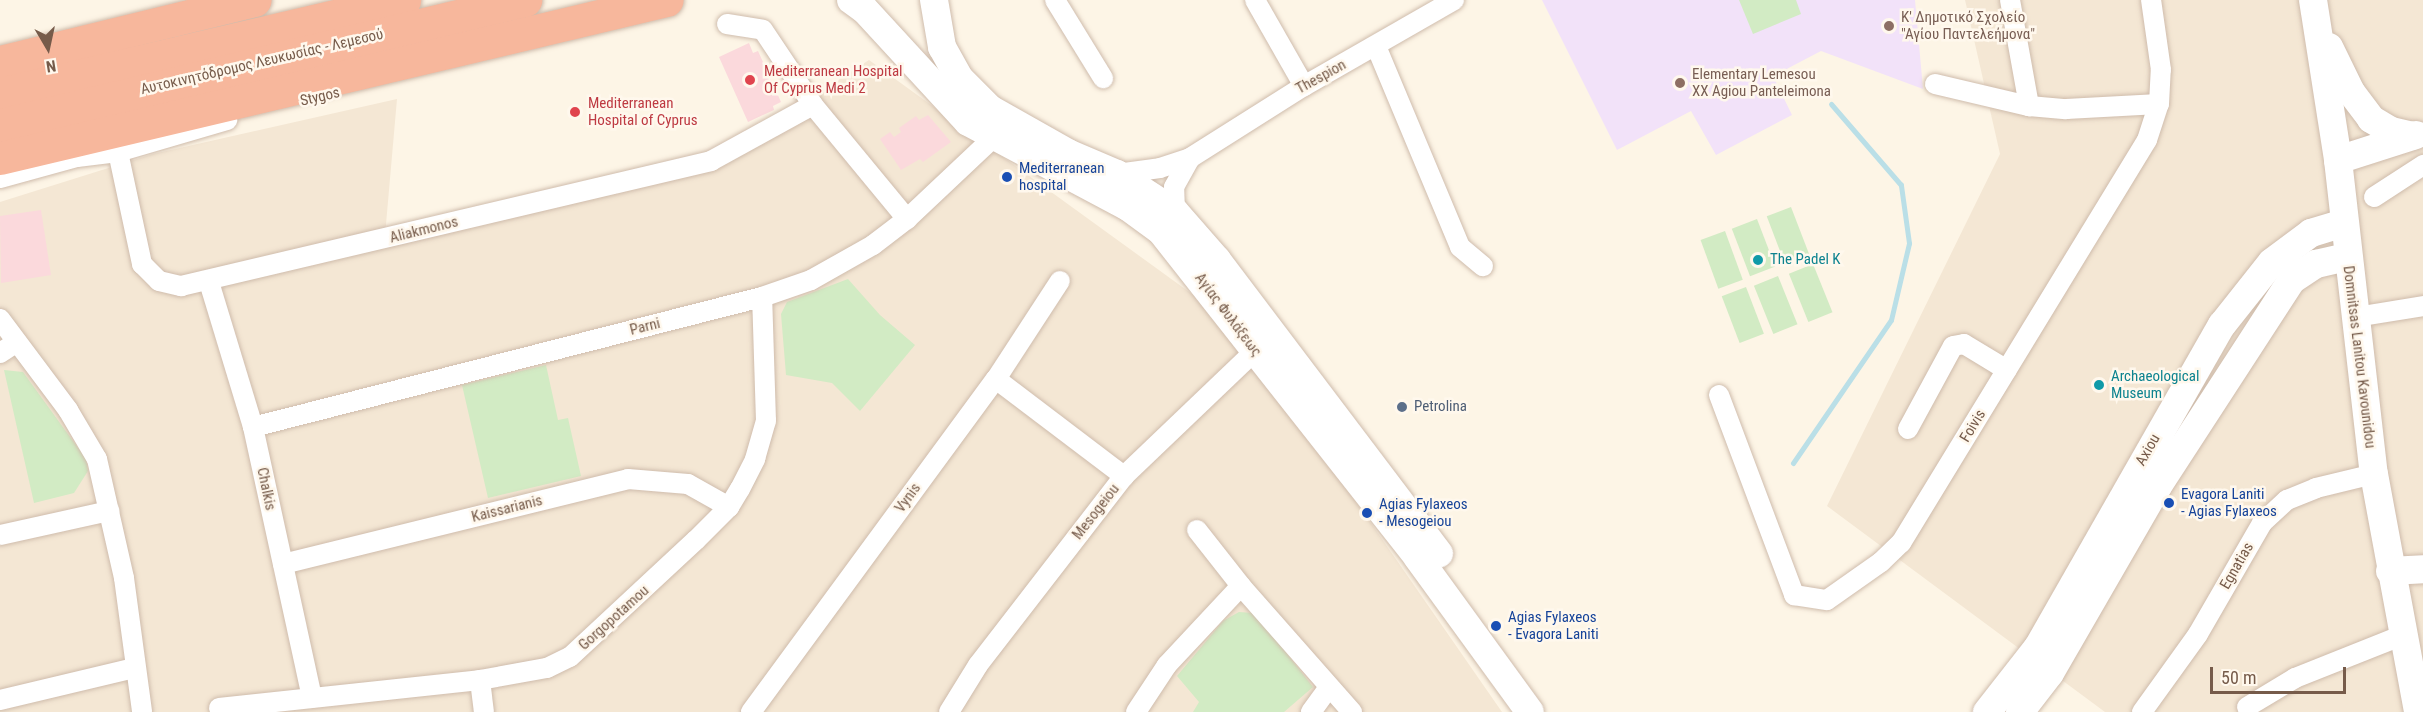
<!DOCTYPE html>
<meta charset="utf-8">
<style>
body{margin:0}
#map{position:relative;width:2423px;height:712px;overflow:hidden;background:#fdf5e6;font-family:"Roboto Condensed",sans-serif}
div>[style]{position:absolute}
.residential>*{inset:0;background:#f4e7d4}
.education>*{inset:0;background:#f2e2f9}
.medical>*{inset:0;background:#fbd9dc}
.green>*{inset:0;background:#d2ebc4;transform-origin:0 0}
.stream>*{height:5px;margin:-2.5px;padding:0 2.5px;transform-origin:2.5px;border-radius:2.5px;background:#badfe7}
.roads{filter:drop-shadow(0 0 2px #cfbcac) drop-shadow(0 0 2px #cfbcac)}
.street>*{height:20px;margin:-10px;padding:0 10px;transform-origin:10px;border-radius:10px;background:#fff}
.secondary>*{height:28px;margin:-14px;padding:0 14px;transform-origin:14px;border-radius:14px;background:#fff}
.highway>*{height:33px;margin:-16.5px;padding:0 16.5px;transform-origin:16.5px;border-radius:16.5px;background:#f7b79c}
.dots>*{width:16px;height:16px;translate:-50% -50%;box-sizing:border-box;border:3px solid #fff8ed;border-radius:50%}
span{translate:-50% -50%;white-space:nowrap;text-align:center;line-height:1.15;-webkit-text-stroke:5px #fff8ed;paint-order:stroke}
.education-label{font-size:15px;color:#785e54}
.left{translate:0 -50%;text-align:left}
.street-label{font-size:15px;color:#765b4a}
.health-label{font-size:15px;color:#be3a42}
.transit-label{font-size:15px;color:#164399}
.culture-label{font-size:15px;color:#0d838f}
.service-label{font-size:15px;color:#4e5e75}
.north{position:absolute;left:18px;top:18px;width:60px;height:60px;-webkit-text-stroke:4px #fff8ed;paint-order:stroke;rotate:171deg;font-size:16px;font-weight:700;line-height:24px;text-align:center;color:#765b4a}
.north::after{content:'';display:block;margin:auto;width:21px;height:27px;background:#765b4a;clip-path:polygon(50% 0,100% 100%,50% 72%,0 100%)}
.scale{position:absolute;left:2210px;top:667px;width:136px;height:27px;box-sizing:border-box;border:3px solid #765b4a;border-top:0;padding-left:8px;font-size:18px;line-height:21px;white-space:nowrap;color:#765b4a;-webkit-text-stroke:4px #fff8ed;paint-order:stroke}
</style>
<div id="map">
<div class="residential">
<div style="clip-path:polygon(1965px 0,2423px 0,2423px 712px,2105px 712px,1827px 506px,2000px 154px)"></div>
<div style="clip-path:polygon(869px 60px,1232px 323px,1502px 712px,0 712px,0 202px,153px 154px,397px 99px,384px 247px,696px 173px)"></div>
</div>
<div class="education">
<div style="clip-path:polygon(1542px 0,1915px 0,1923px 89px,1821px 51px,1773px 76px,1792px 115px,1716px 155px,1691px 111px,1617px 150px)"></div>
</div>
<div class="medical">
<div style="clip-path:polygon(749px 43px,753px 53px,758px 51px,781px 102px,773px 106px,774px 110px,748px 122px,719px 57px)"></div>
<div style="clip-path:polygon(928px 115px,951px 142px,923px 162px,920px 159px,901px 170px,880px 139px,890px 132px,894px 137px,901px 132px,899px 128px,916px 116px,919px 120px)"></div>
<div style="clip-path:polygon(41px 210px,51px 275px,1px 283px,0 216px)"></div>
</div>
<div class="green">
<div style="clip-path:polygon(1739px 0,1796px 0,1801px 14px,1753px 34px)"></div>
<div style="left:1791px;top:207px;width:51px;height:26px;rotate:69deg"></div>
<div style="left:1757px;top:219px;width:51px;height:27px;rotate:69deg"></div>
<div style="left:1725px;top:231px;width:52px;height:26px;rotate:70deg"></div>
<div style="left:1813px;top:264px;width:52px;height:26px;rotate:68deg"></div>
<div style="left:1778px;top:276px;width:52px;height:26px;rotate:68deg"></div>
<div style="clip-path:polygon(848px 279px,880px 315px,915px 345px,860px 411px,832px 383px,786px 375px,781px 314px,787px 302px)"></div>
<div style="left:1746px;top:287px;width:50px;height:26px;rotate:69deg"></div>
<div style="clip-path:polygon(546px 365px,558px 420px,568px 418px,581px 476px,488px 498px,462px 385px)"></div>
<div style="clip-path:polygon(4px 370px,23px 372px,86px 459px,88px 471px,74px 493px,34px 503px)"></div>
<div style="clip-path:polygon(1239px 612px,1253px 613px,1259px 618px,1313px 687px,1284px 712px,1193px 712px,1199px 702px,1177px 676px,1223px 621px)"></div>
</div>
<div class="stream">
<div style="left:1793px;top:463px;width:173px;rotate:-55.6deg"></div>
<div style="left:1891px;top:320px;width:79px;rotate:-76.8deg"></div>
<div style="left:1909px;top:243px;width:59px;rotate:-97.9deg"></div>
<div style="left:1901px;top:185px;width:107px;rotate:-130.8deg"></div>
</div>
<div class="roads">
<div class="street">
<div style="left:1055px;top:0;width:92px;rotate:58.4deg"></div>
<div style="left:1255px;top:0;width:99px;rotate:60.3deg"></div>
<div style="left:2010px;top:0;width:108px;rotate:79.8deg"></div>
<div style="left:727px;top:24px;width:36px;rotate:9deg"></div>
<div style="left:763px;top:30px;width:90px;rotate:56.3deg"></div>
<div style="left:813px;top:105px;width:148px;rotate:50.5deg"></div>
<div style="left:1376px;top:46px;width:218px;rotate:67.3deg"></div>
<div style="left:1460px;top:247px;width:30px;rotate:40deg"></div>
<div style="left:1935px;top:84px;width:97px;rotate:13.2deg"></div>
<div style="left:2029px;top:106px;width:37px;rotate:5deg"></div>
<div style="left:2066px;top:109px;width:93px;rotate:-3.1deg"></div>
<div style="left:118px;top:152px;width:115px;rotate:77.9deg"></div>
<div style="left:142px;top:264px;width:24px;rotate:45deg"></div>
<div style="left:159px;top:281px;width:23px;rotate:13deg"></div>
<div style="left:181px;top:286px;width:545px;rotate:-13.27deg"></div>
<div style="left:711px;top:161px;width:116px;rotate:-28.8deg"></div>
<div style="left:1117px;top:174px;width:43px;rotate:-7.9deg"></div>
<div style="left:1160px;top:168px;width:32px;rotate:-18deg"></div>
<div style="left:1190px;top:158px;width:135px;rotate:-32.3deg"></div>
<div style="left:1304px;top:86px;width:173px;rotate:-29.8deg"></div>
<div style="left:0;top:178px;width:80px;rotate:-15.3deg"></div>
<div style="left:77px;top:157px;width:41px;rotate:-7deg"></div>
<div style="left:118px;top:152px;width:114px;rotate:-16.4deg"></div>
<div style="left:2374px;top:197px;width:59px;rotate:-33.1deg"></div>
<div style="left:1175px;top:212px;width:25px;rotate:-92deg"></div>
<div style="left:1174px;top:187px;width:33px;rotate:-61deg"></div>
<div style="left:209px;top:282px;width:152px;rotate:73.1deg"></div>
<div style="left:253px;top:427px;width:277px;rotate:77.7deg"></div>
<div style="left:2356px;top:317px;width:68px;rotate:-9.3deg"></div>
<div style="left:0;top:319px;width:114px;rotate:53.2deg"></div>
<div style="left:68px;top:410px;width:57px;rotate:59.4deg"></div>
<div style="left:97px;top:459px;width:122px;rotate:77.2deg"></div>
<div style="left:124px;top:578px;width:135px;rotate:82.3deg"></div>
<div style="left:0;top:353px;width:20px;rotate:-33deg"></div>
<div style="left:996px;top:379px;width:161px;rotate:37.2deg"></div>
<div style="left:1719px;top:395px;width:214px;rotate:69.4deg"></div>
<div style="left:1794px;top:595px;width:33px;rotate:9deg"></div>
<div style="left:1827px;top:600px;width:66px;rotate:-35.1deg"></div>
<div style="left:1881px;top:562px;width:28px;rotate:-44deg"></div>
<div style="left:1901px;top:543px;width:472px;rotate:-58.6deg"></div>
<div style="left:2147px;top:140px;width:38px;rotate:-72deg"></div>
<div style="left:2159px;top:104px;width:34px;rotate:-87deg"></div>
<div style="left:2161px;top:70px;width:71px;rotate:-98.1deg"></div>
<div style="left:253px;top:427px;width:525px;rotate:-14.33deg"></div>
<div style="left:762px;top:297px;width:52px;rotate:-19.1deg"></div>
<div style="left:811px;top:280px;width:71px;rotate:-29.4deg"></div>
<div style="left:873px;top:245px;width:43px;rotate:-37.4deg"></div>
<div style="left:907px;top:219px;width:117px;rotate:-43.3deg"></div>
<div style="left:1908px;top:429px;width:94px;rotate:-61.5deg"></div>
<div style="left:1953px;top:346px;width:11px;rotate:-10deg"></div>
<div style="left:1964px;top:344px;width:50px;rotate:31.2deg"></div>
<div style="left:1197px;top:530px;width:71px;rotate:51.8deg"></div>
<div style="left:1241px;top:586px;width:168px;rotate:48.6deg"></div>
<div style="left:0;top:535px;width:112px;rotate:-12.4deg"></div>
<div style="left:283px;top:564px;width:355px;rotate:-13.8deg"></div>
<div style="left:628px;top:479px;width:60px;rotate:4.8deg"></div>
<div style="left:688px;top:484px;width:47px;rotate:29.3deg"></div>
<div style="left:480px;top:680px;width:32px;rotate:83deg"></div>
<div style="left:0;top:700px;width:138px;rotate:-13.4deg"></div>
<div style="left:2247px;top:707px;width:56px;rotate:-31.1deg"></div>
<div style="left:2295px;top:678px;width:116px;rotate:-21.7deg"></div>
<div style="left:219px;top:708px;width:262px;rotate:-6.1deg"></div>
<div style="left:480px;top:680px;width:68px;rotate:-10.2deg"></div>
<div style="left:547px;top:668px;width:25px;rotate:-26deg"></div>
<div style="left:570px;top:657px;width:172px;rotate:-42.9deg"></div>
<div style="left:696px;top:540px;width:47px;rotate:-45deg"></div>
<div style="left:729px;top:507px;width:21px;rotate:-59deg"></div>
<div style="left:740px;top:489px;width:34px;rotate:-63deg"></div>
<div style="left:755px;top:459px;width:40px;rotate:-74deg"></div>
<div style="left:766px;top:421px;width:124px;rotate:-91.8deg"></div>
<div style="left:751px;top:712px;width:413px;rotate:-53.7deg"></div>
<div style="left:996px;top:379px;width:117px;rotate:-56.9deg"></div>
<div style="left:949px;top:712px;width:55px;rotate:-58.3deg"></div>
<div style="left:978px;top:665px;width:239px;rotate:-52.3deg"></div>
<div style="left:1124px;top:476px;width:192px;rotate:-43.7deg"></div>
<div style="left:1136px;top:712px;width:56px;rotate:-56.6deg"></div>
<div style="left:1167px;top:665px;width:108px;rotate:-46.9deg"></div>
<div style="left:1311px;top:712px;width:31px;rotate:-54deg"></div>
<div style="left:2142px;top:712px;width:96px;rotate:-54.3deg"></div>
<div style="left:2198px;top:634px;width:128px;rotate:-60deg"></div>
<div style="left:2262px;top:523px;width:34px;rotate:-43deg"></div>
<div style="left:2287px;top:500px;width:31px;rotate:-22deg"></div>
<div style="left:2316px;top:488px;width:60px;rotate:-13.6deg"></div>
</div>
<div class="secondary">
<div style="left:851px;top:0;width:17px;rotate:36deg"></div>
<div style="left:865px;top:10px;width:152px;rotate:47.4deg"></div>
<div style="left:968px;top:122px;width:181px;rotate:28deg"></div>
<div style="left:1128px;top:207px;width:41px;rotate:36deg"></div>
<div style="left:1161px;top:231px;width:416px;rotate:51.8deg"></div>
<div style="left:1418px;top:558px;width:190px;rotate:54deg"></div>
<div style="left:934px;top:0;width:48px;rotate:80.3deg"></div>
<div style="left:942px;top:47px;width:37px;rotate:61deg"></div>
<div style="left:960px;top:79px;width:42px;rotate:45deg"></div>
<div style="left:990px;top:109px;width:90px;rotate:29.4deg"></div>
<div style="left:1068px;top:153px;width:53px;rotate:23.2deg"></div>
<div style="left:1117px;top:174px;width:69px;rotate:33.2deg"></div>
<div style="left:1175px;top:212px;width:64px;rotate:48.8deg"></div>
<div style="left:1217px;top:260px;width:368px;rotate:52.9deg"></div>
<div style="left:2313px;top:0;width:162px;rotate:81.1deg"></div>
<div style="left:2338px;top:160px;width:316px;rotate:83.5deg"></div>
<div style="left:2374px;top:474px;width:242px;rotate:79.5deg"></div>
<div style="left:2329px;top:47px;width:50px;rotate:63.9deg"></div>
<div style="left:2351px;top:92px;width:34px;rotate:53deg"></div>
<div style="left:2371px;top:119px;width:23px;rotate:31deg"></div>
<div style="left:2391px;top:131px;width:22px;rotate:13deg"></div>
<div style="left:2338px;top:160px;width:82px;rotate:-17.8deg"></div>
<div style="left:2390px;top:571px;width:33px;rotate:-3deg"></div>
<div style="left:1987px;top:712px;width:83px;rotate:-51.9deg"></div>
<div style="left:2038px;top:647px;width:371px;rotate:-60.3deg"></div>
<div style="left:2222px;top:325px;width:80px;rotate:-51.6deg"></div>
<div style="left:2272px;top:262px;width:49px;rotate:-36.6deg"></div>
<div style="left:2311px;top:233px;width:34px;rotate:-17deg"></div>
<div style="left:2020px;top:712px;width:49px;rotate:-52.4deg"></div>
<div style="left:2050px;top:673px;width:216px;rotate:-60deg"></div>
<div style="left:2158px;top:486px;width:246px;rotate:-57deg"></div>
<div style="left:2292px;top:280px;width:29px;rotate:-34deg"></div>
<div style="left:2316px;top:264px;width:32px;rotate:-13deg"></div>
</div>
<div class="highway">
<div style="left:0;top:62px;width:262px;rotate:-13.7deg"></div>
<div style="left:0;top:94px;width:415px;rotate:-13.1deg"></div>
<div style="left:0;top:125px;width:540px;rotate:-13.39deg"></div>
<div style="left:0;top:158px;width:685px;rotate:-13.33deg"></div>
</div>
</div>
<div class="dots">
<div style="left:1889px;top:26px;background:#8d6e63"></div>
<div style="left:750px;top:80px;background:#e0444e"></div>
<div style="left:1680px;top:83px;background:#8d6e63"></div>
<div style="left:575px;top:112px;background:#e0444e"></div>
<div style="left:1007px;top:177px;background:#1a4fb4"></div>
<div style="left:1758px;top:260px;background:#0f9aa8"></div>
<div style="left:2099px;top:385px;background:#0f9aa8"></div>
<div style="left:1402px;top:407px;background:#5c6f8a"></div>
<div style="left:2169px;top:503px;background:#1a4fb4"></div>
<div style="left:1367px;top:513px;background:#1a4fb4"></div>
<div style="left:1496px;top:626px;background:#1a4fb4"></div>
</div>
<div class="education-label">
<span class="left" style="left:1901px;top:26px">Κ' Δημοτικό Σχολείο<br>"Αγίου Παντελεήμονα"</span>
<span class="left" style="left:1692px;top:83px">Elementary Lemesou<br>XX Agiou Panteleimona</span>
</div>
<div class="street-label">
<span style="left:262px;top:62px;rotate:-13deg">Αυτοκινητόδρομος Λευκωσίας - Λεμεσού</span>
<span style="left:1321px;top:77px;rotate:-29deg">Thespion</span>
<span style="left:320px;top:97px;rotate:-13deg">Stygos</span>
<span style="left:424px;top:230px;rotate:-14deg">Aliakmonos</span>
<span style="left:1228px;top:315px;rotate:53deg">Αγίας Φυλάξεως</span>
<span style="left:645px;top:327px;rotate:-14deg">Parni</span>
<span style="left:2359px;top:357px;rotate:83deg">Domnitsas Lanitou Kavounidou</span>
<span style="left:1973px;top:426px;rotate:-59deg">Foivis</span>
<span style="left:2148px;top:450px;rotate:-60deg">Axiou</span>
<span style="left:266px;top:489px;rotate:78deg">Chalkis</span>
<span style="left:908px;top:498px;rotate:-54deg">Vynis</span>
<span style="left:507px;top:509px;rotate:-14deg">Kaissarianis</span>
<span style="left:1096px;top:512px;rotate:-52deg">Mesogeiou</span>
<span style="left:2237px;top:566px;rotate:-60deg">Egnatias</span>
<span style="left:614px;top:618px;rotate:-42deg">Gorgopotamou</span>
</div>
<div class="health-label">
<span class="left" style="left:764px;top:80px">Mediterranean Hospital<br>Of Cyprus Medi 2</span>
<span class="left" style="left:588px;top:112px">Mediterranean<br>Hospital of Cyprus</span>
</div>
<div class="transit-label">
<span class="left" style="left:1019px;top:177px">Mediterranean<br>hospital</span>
<span class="left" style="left:2181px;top:503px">Evagora Laniti<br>- Agias Fylaxeos</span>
<span class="left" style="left:1379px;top:513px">Agias Fylaxeos<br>- Mesogeiou</span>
<span class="left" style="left:1508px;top:626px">Agias Fylaxeos<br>- Evagora Laniti</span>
</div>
<div class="culture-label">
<span class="left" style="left:1770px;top:260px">The Padel K</span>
<span class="left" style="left:2111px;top:385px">Archaeological<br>Museum</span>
</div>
<div class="service-label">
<span class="left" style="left:1414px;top:407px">Petrolina</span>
</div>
<div class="north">N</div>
<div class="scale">50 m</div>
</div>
